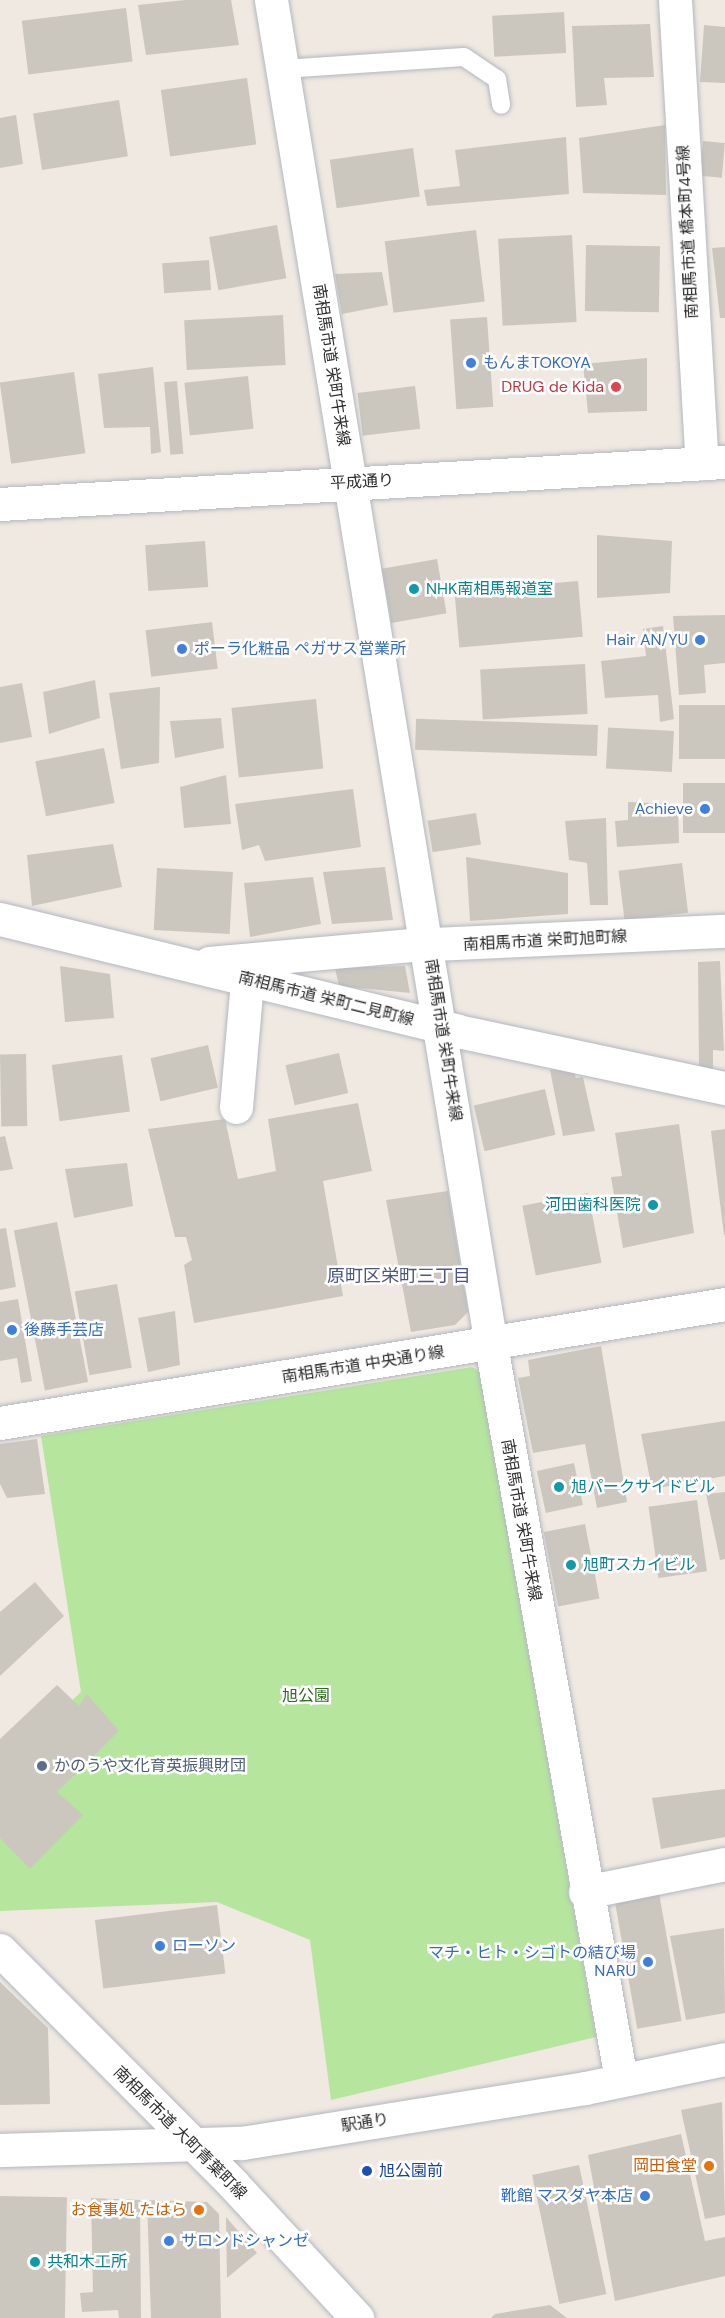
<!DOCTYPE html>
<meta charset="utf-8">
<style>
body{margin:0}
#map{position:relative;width:725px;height:2318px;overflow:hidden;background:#efe9e1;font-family:"DM Sans","Noto Sans JP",sans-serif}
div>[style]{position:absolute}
.green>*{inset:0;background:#b6e59e}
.building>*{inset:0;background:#cbc7bf;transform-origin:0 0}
.roads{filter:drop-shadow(0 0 2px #b4b7c1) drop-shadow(0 0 2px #b4b7c1)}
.service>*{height:18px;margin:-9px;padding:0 9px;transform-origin:9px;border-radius:9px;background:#fff}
.minor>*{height:33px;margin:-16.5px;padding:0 16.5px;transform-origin:16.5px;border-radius:16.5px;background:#fff}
.tertiary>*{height:33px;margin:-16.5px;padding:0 16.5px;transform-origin:16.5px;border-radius:16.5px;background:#fff}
.secondary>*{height:33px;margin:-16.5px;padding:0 16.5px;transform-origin:16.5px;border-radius:16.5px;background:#fff}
.dots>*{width:16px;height:16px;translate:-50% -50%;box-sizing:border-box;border:3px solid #fff;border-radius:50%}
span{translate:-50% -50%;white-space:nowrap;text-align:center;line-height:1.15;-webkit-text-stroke:5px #fff;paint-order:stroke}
.street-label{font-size:16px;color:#2e2e2e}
.shop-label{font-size:16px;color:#366cbe}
.left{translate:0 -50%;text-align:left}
.right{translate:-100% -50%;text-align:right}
.health-label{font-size:16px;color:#be3a42}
.culture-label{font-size:16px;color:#0d838f}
.park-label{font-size:16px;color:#2c6e1b}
.service-label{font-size:16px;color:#4e5e75}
.food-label{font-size:16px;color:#c56008}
.transit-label{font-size:16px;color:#164399}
.neighbourhood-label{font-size:18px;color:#4d5680}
</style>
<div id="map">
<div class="green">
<div style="clip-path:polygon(472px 1367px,479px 1371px,596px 2037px,331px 2100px,310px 1940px,217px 1902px,0 1911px,0 1766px,81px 1692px,41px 1436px)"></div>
</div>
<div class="building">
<div style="clip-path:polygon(185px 0,231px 0,239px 45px,146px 55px,138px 5px)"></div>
<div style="left:126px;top:8px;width:54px;height:105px;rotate:83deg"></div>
<div style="left:564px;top:12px;width:41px;height:72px;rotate:87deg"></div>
<div style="clip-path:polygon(650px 24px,654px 77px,604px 78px,607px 105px,576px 107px,572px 26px)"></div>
<div style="clip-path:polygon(704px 25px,725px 27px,725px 83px,700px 82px)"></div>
<div style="left:247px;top:78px;width:67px;height:87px;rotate:82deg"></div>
<div style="left:119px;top:100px;width:57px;height:87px;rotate:81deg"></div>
<div style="clip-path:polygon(16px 115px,23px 164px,0 168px,0 118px)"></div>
<div style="clip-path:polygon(665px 125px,666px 195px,583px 193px,579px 138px)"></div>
<div style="clip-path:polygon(566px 137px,569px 194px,427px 206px,424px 190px,460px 186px,455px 150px)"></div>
<div style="left:703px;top:141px;width:22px;height:35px;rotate:5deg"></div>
<div style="left:413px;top:148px;width:49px;height:84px;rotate:82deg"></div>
<div style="left:277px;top:225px;width:54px;height:69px;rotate:80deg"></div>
<div style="left:476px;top:230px;width:72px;height:92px;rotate:83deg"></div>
<div style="left:572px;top:235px;width:87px;height:74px;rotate:87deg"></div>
<div style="left:586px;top:245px;width:74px;height:66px;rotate:1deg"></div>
<div style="clip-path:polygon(725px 247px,725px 318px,720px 318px,712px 248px)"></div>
<div style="left:209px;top:260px;width:30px;height:47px;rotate:86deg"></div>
<div style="clip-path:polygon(382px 272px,388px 305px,342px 314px,335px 274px)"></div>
<div style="left:283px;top:315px;width:50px;height:99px;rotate:87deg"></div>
<div style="left:487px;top:317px;width:90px;height:37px;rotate:86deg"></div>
<div style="clip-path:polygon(647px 358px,647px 411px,588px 413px,583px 364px)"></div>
<div style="clip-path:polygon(153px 367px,161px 452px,151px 454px,150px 427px,104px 428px,98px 374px)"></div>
<div style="left:74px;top:372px;width:82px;height:75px;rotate:82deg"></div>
<div style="left:248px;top:376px;width:53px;height:64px;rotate:84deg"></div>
<div style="left:177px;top:381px;width:73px;height:13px;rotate:85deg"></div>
<div style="left:415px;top:386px;width:43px;height:58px;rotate:83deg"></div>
<div style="clip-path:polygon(597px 535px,672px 541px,670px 593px,597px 598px)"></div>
<div style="left:205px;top:541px;width:46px;height:60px;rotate:86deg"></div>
<div style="left:437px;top:559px;width:55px;height:56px;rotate:80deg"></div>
<div style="left:578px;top:581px;width:56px;height:124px;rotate:85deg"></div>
<div style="clip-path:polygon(725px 615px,725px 663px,704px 665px,706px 693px,679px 695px,673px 616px)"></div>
<div style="left:212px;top:622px;width:47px;height:67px;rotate:83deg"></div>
<div style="clip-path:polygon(663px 626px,674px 719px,660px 722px,658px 695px,605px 698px,601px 661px,646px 656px,643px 629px)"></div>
<div style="left:585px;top:664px;width:50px;height:105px;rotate:87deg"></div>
<div style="clip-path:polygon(95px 680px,100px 718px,49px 734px,43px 692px)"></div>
<div style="clip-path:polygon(22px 683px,32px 737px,0 743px,0 687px)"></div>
<div style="clip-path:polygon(160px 687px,159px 763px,121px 769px,109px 693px)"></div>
<div style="left:316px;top:699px;width:70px;height:85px;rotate:84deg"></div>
<div style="left:725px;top:705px;width:54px;height:46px;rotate:90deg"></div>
<div style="clip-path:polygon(221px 718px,224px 748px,175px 758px,170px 721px)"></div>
<div style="left:598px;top:725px;width:31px;height:182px;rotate:92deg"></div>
<div style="left:674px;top:731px;width:41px;height:66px;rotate:93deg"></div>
<div style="left:104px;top:748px;width:56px;height:70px;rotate:79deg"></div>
<div style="clip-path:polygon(226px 775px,231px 824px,184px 828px,180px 787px)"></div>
<div style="left:725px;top:783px;width:50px;height:42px;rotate:90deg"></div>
<div style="clip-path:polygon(353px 789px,361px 847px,265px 861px,259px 845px,242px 850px,235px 804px)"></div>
<div style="clip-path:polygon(628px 802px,678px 804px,679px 843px,617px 847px,615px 821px,628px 820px)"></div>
<div style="left:476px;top:813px;width:32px;height:49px;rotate:81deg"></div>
<div style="clip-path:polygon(606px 818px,608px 905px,590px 905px,587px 863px,569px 860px,565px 821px)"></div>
<div style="clip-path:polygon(113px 844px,122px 887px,32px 906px,27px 855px)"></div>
<div style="clip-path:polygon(466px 857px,568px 873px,568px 914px,470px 921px)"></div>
<div style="left:682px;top:863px;width:50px;height:64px;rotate:83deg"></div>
<div style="clip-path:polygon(385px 867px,393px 920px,332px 924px,323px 872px)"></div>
<div style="left:157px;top:868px;width:76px;height:62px;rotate:3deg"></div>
<div style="clip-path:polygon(313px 877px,321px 924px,250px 937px,244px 883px)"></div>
<div style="clip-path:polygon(720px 961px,724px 1051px,713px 1050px,713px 1069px,699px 1066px,698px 962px)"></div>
<div style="clip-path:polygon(60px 966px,110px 974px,114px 1018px,65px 1022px)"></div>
<div style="clip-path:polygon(405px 966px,410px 993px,339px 986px,335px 968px)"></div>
<div style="left:208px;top:1045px;width:44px;height:59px;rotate:77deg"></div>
<div style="left:339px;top:1053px;width:41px;height:55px;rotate:77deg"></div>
<div style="left:26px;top:1054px;width:72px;height:26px;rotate:89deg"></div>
<div style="left:122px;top:1055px;width:57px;height:71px;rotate:82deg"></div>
<div style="clip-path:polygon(573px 1068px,576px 1078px,583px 1077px,595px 1131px,563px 1136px,550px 1070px)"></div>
<div style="left:545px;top:1089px;width:47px;height:73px;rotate:77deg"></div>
<div style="clip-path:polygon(358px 1103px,372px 1171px,323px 1181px,343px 1296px,194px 1323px,184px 1265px,192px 1260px,186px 1237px,175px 1237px,148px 1129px,225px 1119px,238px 1179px,276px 1171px,268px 1119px)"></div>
<div style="clip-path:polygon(679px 1124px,694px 1233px,623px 1248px,611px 1177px,622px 1176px,615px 1133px)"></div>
<div style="clip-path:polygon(725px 1129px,725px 1235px,724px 1235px,711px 1131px)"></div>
<div style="clip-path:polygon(5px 1136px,13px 1169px,0 1171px,0 1137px)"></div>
<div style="clip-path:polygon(127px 1163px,133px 1206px,74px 1218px,65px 1169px)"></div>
<div style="clip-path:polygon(448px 1191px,468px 1312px,455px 1325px,411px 1332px,386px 1200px)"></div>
<div style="left:588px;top:1193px;width:71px;height:67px;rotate:79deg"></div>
<div style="left:57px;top:1222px;width:163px;height:44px;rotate:79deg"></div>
<div style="clip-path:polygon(6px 1228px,16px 1287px,0 1290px,0 1229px)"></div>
<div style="left:117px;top:1284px;width:85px;height:43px;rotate:80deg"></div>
<div style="clip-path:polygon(18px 1299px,32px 1381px,21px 1383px,17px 1358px,0 1361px,0 1302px)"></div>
<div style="clip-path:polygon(175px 1311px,180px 1365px,148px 1372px,138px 1318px)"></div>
<div style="clip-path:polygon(601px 1346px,627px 1502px,597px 1508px,585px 1444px,533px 1453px,518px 1378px,530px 1376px,528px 1360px)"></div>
<div style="clip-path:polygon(725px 1421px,725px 1476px,652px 1489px,641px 1434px)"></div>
<div style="clip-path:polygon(37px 1439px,45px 1494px,7px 1498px,0 1484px,0 1444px)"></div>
<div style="left:574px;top:1463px;width:43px;height:38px;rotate:78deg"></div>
<div style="clip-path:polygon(725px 1492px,725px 1559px,720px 1560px,706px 1494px)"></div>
<div style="left:697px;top:1500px;width:72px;height:49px;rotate:82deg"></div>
<div style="left:585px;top:1524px;width:76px;height:42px;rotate:79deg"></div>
<div style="clip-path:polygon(35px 1582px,64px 1616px,0 1676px,0 1612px)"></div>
<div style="clip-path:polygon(57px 1685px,79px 1706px,87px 1694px,119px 1731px,57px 1792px,83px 1815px,30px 1869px,0 1838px,0 1739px)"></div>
<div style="clip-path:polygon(725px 1789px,725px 1837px,661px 1849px,652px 1798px)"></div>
<div style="left:659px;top:1893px;width:130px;height:45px;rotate:80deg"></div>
<div style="left:217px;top:1905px;width:69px;height:123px;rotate:83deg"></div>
<div style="clip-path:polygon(724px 1928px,725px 2013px,686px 2020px,670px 1936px)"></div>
<div style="clip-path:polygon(0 1982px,48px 2028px,50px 2104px,0 2105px)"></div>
<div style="clip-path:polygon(722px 2102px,725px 2215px,705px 2219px,681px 2110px)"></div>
<div style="clip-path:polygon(681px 2134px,705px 2241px,725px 2237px,725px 2276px,615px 2301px,588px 2155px)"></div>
<div style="left:579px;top:2165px;width:132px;height:48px;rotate:78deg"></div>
<div style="left:0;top:2196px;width:67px;height:122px;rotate:1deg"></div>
<div style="clip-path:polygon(91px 2198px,140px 2200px,141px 2318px,119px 2318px,118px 2310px,82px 2312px,80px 2293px,93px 2292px)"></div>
<div style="clip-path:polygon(147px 2200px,207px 2202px,219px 2214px,221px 2318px,151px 2318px)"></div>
<div style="clip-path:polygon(226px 2217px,257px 2253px,227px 2278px)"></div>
<div style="clip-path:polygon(550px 2305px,567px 2318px,491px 2318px,495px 2314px)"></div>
</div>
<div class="roads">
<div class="service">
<div style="left:283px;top:69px;width:181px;rotate:-3.8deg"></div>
<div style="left:464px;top:57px;width:40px;rotate:34deg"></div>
<div style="left:497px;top:79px;width:26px;rotate:81deg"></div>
</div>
<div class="minor">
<div style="left:271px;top:0;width:1363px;rotate:80.71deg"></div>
<div style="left:491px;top:1345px;width:745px;rotate:79.96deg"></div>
<div style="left:675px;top:0;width:464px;rotate:86.7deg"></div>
<div style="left:0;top:919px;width:471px;rotate:13.7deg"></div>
<div style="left:458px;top:1031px;width:273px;rotate:12.1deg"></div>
<div style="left:209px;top:963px;width:203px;rotate:-5.1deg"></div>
<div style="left:411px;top:945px;width:314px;rotate:-2.6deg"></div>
<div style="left:236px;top:1107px;width:127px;rotate:-85deg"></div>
<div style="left:0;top:1423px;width:735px;rotate:-9.32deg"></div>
<div style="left:585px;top:1892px;width:143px;rotate:-11.3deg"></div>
<div style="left:0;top:1950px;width:330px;rotate:45.1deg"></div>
<div style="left:233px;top:2184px;width:183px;rotate:47.2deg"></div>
</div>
<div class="tertiary">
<div style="left:0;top:504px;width:726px;rotate:-3.32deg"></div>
</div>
<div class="secondary">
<div style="left:0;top:2150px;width:242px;rotate:-1.7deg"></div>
<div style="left:242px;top:2143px;width:347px;rotate:-9.1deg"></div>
<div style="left:585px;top:2088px;width:143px;rotate:-11.7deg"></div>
</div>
</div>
<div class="dots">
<div style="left:471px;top:363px;background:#3f7fe0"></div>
<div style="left:616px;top:387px;background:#e0444e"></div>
<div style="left:414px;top:589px;background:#0f9aa8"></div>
<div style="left:700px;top:640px;background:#3f7fe0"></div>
<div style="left:182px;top:649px;background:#3f7fe0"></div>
<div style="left:705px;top:809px;background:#3f7fe0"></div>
<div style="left:653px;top:1205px;background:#0f9aa8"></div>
<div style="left:12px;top:1330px;background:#3f7fe0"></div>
<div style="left:559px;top:1487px;background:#0f9aa8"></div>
<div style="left:571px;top:1565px;background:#0f9aa8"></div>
<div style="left:42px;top:1766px;background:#5c6f8a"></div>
<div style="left:160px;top:1946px;background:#3f7fe0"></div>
<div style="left:648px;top:1962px;background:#3f7fe0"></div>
<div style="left:709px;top:2166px;background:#e8710a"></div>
<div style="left:367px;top:2171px;background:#1a4fb4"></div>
<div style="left:645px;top:2196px;background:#3f7fe0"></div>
<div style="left:199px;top:2210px;background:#e8710a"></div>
<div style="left:169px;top:2241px;background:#3f7fe0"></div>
<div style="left:35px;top:2262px;background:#0f9aa8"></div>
</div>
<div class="street-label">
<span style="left:688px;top:232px;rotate:-93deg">南相馬市道 橋本町4号線</span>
<span style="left:331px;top:365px;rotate:81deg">南相馬市道 栄町牛来線</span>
<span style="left:362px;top:482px;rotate:-3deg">平成通り</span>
<span style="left:545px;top:941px;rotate:-3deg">南相馬市道 栄町旭町線</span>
<span style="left:326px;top:999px;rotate:14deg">南相馬市道 栄町二見町線</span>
<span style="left:443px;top:1040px;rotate:81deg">南相馬市道 栄町牛来線</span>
<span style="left:363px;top:1365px;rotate:-9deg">南相馬市道 中央通り線</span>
<span style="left:521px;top:1520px;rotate:80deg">南相馬市道 栄町牛来線</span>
<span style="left:365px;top:2123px;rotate:-9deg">駅通り</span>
<span style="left:180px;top:2133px;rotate:45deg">南相馬市道 大町青葉町線</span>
</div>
<div class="shop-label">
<span class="left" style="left:483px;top:363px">もんまTOKOYA</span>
<span class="right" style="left:688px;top:640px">Hair AN/YU</span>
<span class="left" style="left:194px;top:649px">ポーラ化粧品 ペガサス営業所</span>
<span class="right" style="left:693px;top:809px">Achieve</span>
<span class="left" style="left:24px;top:1330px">後藤手芸店</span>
<span class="left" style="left:172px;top:1946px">ローソン</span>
<span class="right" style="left:636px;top:1962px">マチ・ヒト・シゴトの結び場<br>NARU</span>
<span class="right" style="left:633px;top:2196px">靴館 マスダヤ本店</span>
<span class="left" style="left:181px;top:2241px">サロンドシャンゼ</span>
</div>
<div class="health-label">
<span class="right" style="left:604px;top:387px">DRUG de Kida</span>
</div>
<div class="culture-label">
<span class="left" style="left:426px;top:589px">NHK南相馬報道室</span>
<span class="right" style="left:641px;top:1205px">河田歯科医院</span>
<span class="left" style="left:571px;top:1487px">旭パークサイドビル</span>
<span class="left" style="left:583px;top:1565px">旭町スカイビル</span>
<span class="left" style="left:47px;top:2262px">共和木工所</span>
</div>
<div class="park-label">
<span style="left:306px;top:1696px">旭公園</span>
</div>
<div class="service-label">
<span class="left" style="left:54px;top:1766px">かのうや文化育英振興財団</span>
</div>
<div class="food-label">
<span class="right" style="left:697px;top:2166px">岡田食堂</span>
<span class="right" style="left:187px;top:2210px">お食事処 たはら</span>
</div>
<div class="transit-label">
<span class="left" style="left:379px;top:2171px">旭公園前</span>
</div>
<div class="neighbourhood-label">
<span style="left:399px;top:1276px">原町区栄町三丁目</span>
</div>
</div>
